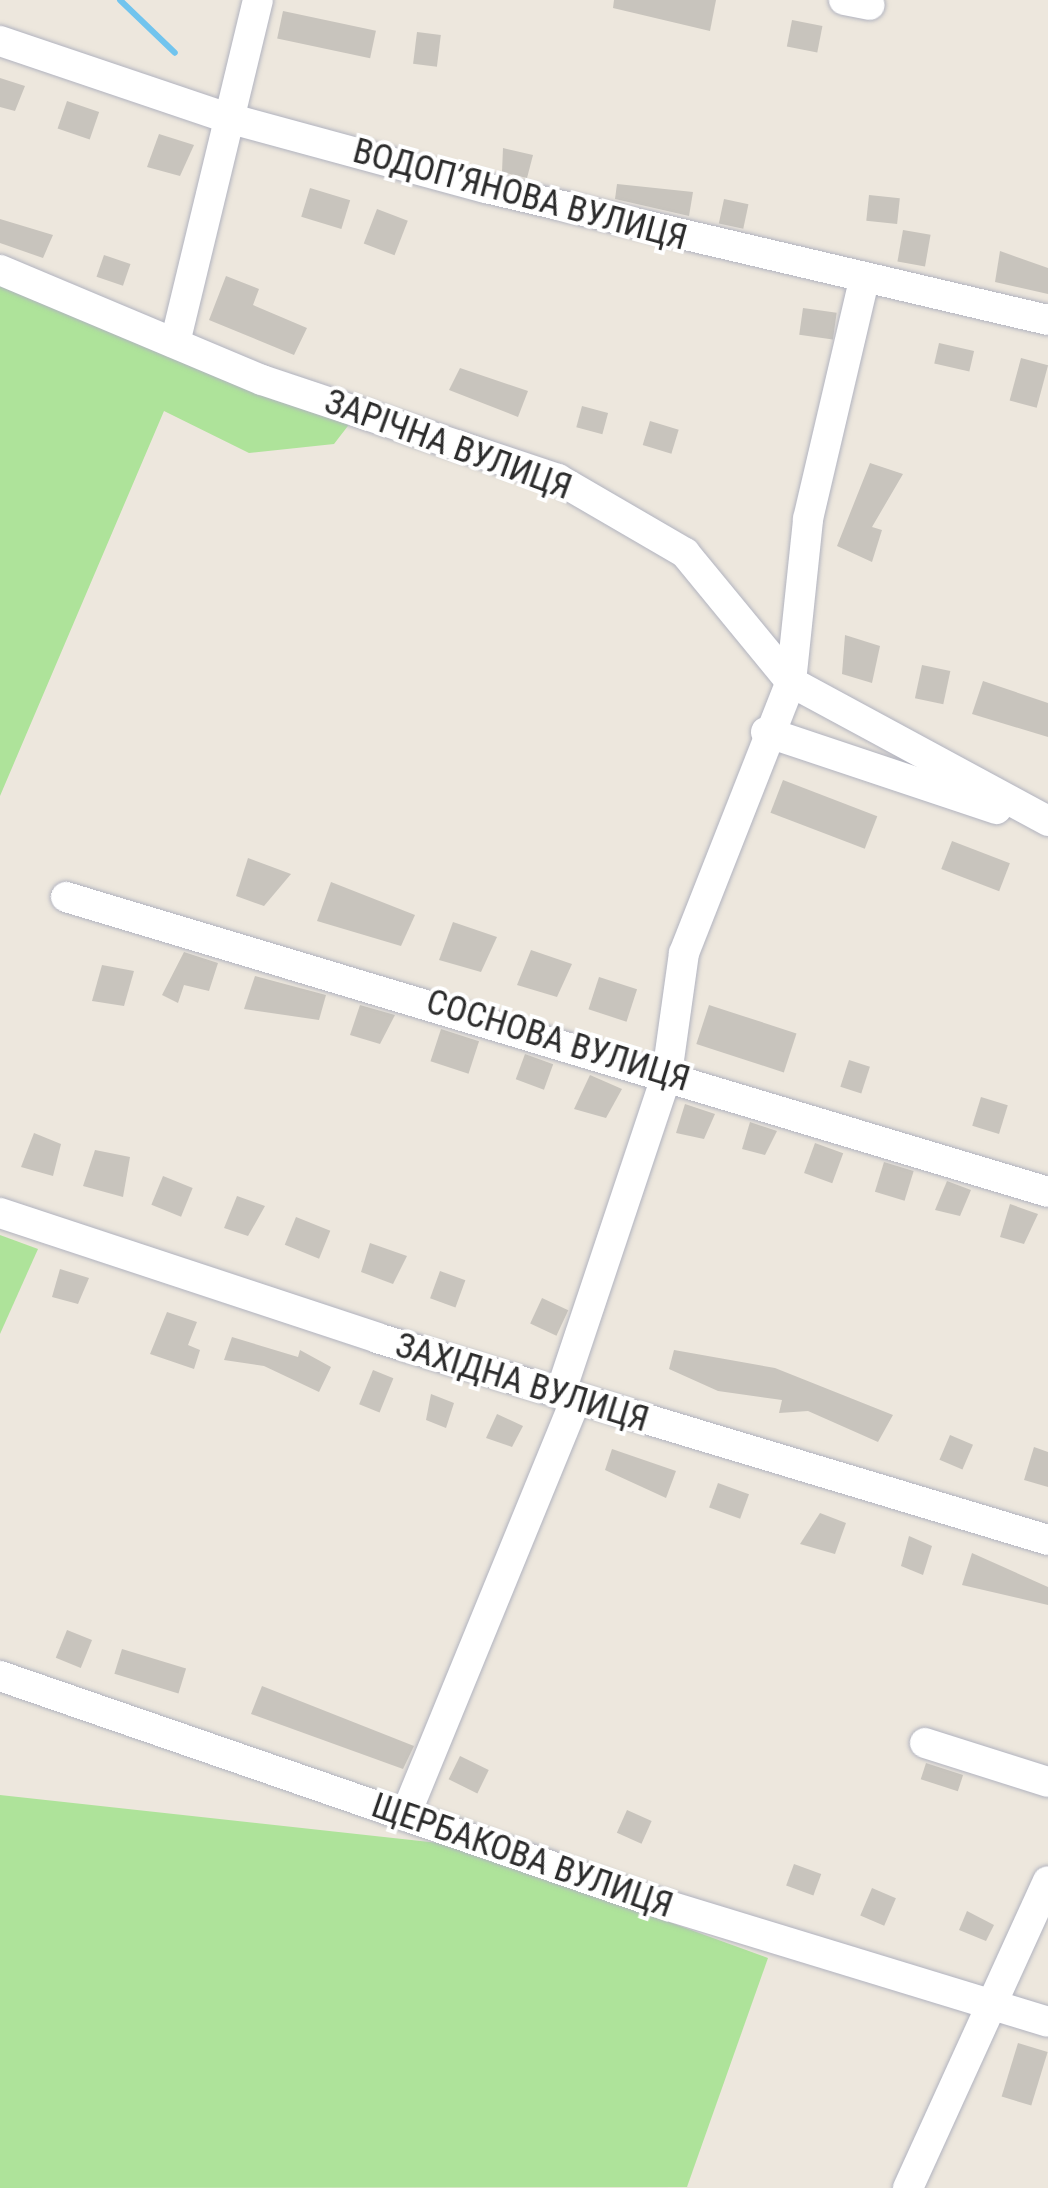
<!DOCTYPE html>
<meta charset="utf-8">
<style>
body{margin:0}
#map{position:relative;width:1048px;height:2188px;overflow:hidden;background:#ede7dd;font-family:"Roboto Condensed",sans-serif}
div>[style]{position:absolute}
.green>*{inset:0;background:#aee39a}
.stream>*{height:6px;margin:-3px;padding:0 3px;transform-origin:3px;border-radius:3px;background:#71c4ee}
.building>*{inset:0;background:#c8c4bd;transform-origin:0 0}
.roads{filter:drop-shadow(0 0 2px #b1b3bf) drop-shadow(0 0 2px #b1b3bf)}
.minor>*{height:30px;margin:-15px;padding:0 15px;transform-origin:15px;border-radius:15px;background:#fff}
span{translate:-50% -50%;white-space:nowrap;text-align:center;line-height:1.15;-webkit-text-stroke:8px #fff;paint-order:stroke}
.street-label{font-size:35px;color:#2b2b2b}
</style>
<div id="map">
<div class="green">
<div style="clip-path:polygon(0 270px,361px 409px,334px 444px,249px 453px,164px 411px,0 796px)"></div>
<div style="clip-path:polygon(0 1235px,38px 1249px,0 1334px)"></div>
<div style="clip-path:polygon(0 1795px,457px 1845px,768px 1958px,687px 2187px,0 2188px)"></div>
</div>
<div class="stream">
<div style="left:120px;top:0;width:76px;rotate:43.9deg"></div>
</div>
<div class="building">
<div style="clip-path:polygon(614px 0,716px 0,710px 31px,613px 8px)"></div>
<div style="left:283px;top:11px;width:95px;height:28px;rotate:12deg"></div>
<div style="left:792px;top:20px;width:31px;height:27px;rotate:11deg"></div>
<div style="left:417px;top:32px;width:24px;height:32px;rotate:7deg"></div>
<div style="clip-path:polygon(0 78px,25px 86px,15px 111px,0 107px)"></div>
<div style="left:67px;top:101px;width:34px;height:29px;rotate:19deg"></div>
<div style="clip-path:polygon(159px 134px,194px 145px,180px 176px,147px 167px)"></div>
<div style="clip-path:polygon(503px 148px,533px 155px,527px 178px,502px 172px)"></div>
<div style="clip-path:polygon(617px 184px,693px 192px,689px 216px,615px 199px)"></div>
<div style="left:310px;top:188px;width:42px;height:30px;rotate:17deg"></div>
<div style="left:869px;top:195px;width:31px;height:26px;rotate:6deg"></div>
<div style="left:724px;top:199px;width:25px;height:25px;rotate:12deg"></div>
<div style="left:377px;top:209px;width:33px;height:37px;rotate:21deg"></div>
<div style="clip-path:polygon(0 219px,53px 235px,43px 258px,0 243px)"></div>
<div style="left:903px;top:230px;width:28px;height:32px;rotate:10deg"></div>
<div style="clip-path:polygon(1000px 251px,1048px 268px,1048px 294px,995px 282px)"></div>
<div style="left:104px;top:255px;width:28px;height:23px;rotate:19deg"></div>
<div style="clip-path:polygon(226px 276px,259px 289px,253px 305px,307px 328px,294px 355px,209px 320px)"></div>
<div style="left:803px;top:308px;width:34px;height:27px;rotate:8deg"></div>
<div style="left:939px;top:343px;width:36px;height:21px;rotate:13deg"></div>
<div style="left:1021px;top:358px;width:28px;height:44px;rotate:15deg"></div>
<div style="clip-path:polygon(460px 368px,528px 391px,518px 417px,449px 390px)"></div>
<div style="left:582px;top:406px;width:27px;height:22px;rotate:15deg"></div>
<div style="left:650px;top:421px;width:30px;height:25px;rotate:17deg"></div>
<div style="clip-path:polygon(870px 463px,903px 474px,872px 527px,882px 530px,872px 562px,837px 546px)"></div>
<div style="clip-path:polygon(845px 635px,880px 646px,872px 683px,842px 674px)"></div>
<div style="left:922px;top:665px;width:29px;height:34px;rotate:12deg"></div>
<div style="clip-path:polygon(983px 681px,1048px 703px,1048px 737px,972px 714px)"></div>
<div style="left:783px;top:780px;width:101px;height:35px;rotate:21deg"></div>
<div style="left:952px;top:841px;width:62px;height:30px;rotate:21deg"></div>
<div style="clip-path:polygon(248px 858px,291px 874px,264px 906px,236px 896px)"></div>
<div style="clip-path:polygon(331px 882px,415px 915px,401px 946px,317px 921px)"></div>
<div style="clip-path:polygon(453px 922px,497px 937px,481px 972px,439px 960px)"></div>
<div style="clip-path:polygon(531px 950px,572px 964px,557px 997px,517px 985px)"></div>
<div style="clip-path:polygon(184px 952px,218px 963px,209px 991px,184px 985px,178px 1003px,162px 995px)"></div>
<div style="clip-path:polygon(102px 965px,134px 971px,124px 1006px,92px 1001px)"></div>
<div style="clip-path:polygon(255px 976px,326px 995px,319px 1020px,244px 1009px)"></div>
<div style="left:599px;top:977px;width:40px;height:34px;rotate:18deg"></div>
<div style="clip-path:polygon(360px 1005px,395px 1015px,380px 1044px,350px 1035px)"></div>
<div style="left:709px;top:1005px;width:92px;height:41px;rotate:18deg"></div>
<div style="left:441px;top:1029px;width:40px;height:34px;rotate:18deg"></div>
<div style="left:525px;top:1054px;width:30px;height:27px;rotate:20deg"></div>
<div style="left:849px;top:1060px;width:22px;height:28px;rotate:18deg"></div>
<div style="clip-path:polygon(590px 1075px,622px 1089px,606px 1118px,574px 1109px)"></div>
<div style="left:981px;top:1097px;width:28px;height:30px;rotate:17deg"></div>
<div style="clip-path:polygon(685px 1104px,715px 1114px,704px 1139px,676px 1133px)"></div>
<div style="clip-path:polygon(750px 1122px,777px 1131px,765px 1155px,742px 1149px)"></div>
<div style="clip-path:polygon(34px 1133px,61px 1144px,53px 1176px,21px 1167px)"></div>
<div style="left:815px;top:1143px;width:30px;height:32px;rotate:20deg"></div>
<div style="clip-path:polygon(95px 1150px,130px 1157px,123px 1197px,83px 1186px)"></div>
<div style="left:884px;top:1162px;width:31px;height:31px;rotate:17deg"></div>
<div style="left:163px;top:1176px;width:32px;height:31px;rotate:22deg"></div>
<div style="clip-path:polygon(947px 1181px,971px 1190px,960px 1216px,935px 1210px)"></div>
<div style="clip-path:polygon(237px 1196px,265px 1206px,248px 1236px,224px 1228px)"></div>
<div style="clip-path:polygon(1010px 1204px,1038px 1214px,1024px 1244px,1000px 1237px)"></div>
<div style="left:296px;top:1217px;width:37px;height:30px;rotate:22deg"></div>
<div style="clip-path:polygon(370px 1243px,407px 1256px,393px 1284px,361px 1272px)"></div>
<div style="clip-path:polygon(60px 1269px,89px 1278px,78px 1304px,52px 1297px)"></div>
<div style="left:440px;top:1271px;width:27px;height:29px;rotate:20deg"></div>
<div style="left:542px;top:1298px;width:29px;height:28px;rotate:25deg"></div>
<div style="clip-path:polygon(167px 1312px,197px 1322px,188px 1345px,200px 1350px,194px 1369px,150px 1354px)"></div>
<div style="clip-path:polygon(232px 1337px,298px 1357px,300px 1350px,331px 1367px,319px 1392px,264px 1366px,224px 1360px)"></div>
<div style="clip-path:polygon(674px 1350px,775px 1368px,893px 1415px,878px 1442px,808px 1411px,779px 1413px,782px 1400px,718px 1391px,669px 1369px)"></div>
<div style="left:373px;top:1370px;width:22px;height:37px;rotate:22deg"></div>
<div style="clip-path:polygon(431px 1394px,454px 1403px,446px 1428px,426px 1420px)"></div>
<div style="clip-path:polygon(497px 1414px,523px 1426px,512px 1447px,486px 1438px)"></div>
<div style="left:950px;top:1435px;width:25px;height:27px;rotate:23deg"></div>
<div style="clip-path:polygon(1034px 1447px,1048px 1452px,1048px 1487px,1024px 1480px)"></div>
<div style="clip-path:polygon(612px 1449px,676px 1471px,666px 1498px,605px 1470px)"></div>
<div style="left:718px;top:1483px;width:33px;height:26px;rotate:20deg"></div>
<div style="clip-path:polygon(820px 1513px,846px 1523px,835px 1554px,800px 1544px)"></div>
<div style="clip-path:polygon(909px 1536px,932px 1546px,923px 1575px,901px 1566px)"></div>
<div style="clip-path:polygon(972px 1553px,1048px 1587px,1048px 1605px,962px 1585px)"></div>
<div style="left:67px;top:1630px;width:27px;height:30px;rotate:22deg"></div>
<div style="left:122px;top:1649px;width:67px;height:26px;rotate:17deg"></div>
<div style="clip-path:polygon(262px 1686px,414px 1746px,403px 1769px,251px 1714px)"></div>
<div style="left:460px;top:1756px;width:32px;height:26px;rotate:26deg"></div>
<div style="left:926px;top:1763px;width:39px;height:17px;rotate:18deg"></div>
<div style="left:627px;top:1810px;width:27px;height:25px;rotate:24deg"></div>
<div style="left:794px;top:1864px;width:29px;height:23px;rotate:20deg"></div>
<div style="left:872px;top:1888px;width:26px;height:30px;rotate:23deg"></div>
<div style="clip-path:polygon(967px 1911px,994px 1925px,986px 1941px,959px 1930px)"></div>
<div style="left:1018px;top:2043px;width:31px;height:56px;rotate:17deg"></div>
</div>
<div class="roads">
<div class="minor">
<div style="left:844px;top:0;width:26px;rotate:11deg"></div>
<div style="left:0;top:41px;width:237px;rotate:18.7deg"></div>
<div style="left:224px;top:117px;width:271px;rotate:15.2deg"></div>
<div style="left:486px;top:188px;width:577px;rotate:13.22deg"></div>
<div style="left:0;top:270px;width:284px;rotate:22.8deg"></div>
<div style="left:262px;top:380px;width:312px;rotate:18.5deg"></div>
<div style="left:558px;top:479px;width:147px;rotate:30.2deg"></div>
<div style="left:685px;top:553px;width:167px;rotate:50.6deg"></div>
<div style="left:791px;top:682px;width:292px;rotate:28.4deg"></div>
<div style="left:175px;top:343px;width:353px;rotate:-76.4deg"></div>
<div style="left:766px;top:732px;width:243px;rotate:18.5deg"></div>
<div style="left:66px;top:897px;width:1025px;rotate:16.72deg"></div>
<div style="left:0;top:1213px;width:397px;rotate:18.3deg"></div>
<div style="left:377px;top:1338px;width:701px;rotate:16.75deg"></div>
<div style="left:560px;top:1394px;width:337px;rotate:-71.5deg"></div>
<div style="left:667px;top:1074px;width:122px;rotate:-82deg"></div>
<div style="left:684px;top:953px;width:291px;rotate:-68.5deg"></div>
<div style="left:791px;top:682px;width:164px;rotate:-84deg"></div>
<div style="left:808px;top:519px;width:244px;rotate:-76.8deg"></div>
<div style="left:0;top:1676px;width:683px;rotate:19.04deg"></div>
<div style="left:646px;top:1899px;width:420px;rotate:17deg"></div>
<div style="left:925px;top:1743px;width:129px;rotate:17.6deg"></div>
<div style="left:405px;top:1816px;width:450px;rotate:-67.7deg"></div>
<div style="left:908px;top:2188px;width:337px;rotate:-65.5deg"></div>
</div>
</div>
<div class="street-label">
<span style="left:520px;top:195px;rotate:15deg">ВОДОП’ЯНОВА ВУЛИЦЯ</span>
<span style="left:448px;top:445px;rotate:20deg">ЗАРІЧНА ВУЛИЦЯ</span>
<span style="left:558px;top:1041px;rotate:17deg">СОСНОВА ВУЛИЦЯ</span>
<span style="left:522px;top:1383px;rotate:17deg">ЗАХІДНА ВУЛИЦЯ</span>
<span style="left:522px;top:1856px;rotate:19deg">ЩЕРБАКОВА ВУЛИЦЯ</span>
</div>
</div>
